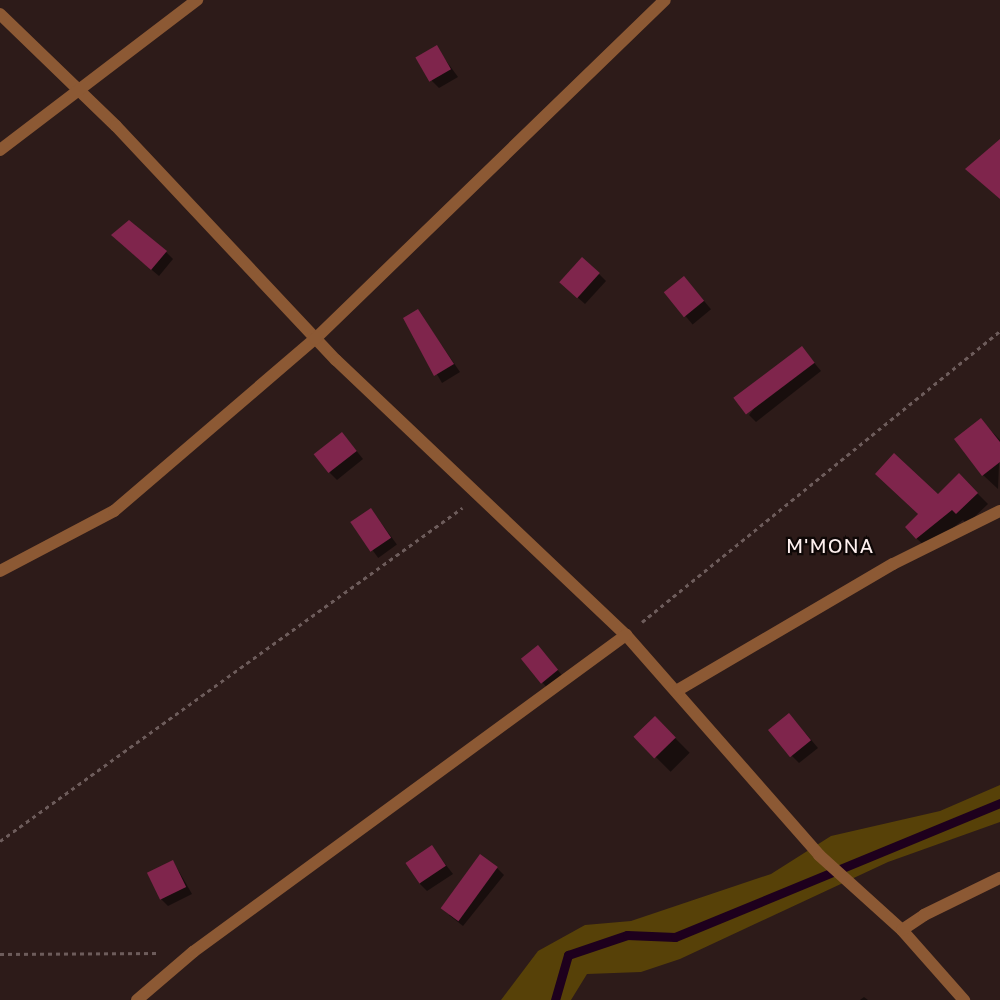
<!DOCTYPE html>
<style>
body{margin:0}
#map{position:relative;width:1000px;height:1000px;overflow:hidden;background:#2d1b19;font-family:"Golos Text",sans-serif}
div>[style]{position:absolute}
.green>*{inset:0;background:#574108}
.shadow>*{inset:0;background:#0007;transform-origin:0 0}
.stream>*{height:9px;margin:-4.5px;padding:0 4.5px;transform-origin:4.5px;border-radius:4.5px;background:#1e001d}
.building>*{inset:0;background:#7f254c;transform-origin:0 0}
.path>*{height:3px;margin-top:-1.5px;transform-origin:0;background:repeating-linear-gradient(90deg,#6d5c5b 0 4px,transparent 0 8px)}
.minor>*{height:12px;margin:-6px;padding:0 6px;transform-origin:6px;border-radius:6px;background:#8c5934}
span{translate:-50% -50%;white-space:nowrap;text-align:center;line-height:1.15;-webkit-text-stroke:4.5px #0f0807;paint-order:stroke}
.quarter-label{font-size:20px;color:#fef0ef;letter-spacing:1px}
</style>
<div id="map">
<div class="green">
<div style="clip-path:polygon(1000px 785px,1000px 822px,888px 862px,680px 959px,641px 972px,587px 974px,571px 1000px,501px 1000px,538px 951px,585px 925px,631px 921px,771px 874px,831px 836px,940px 811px)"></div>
</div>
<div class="shadow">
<div style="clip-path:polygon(436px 47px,458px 77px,439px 88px,432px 81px)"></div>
<div style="clip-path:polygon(119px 242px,166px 252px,173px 259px,159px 276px)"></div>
<div style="clip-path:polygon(599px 274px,606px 281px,585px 304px,568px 289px)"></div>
<div style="left:684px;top:277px;width:42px;height:24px;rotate:50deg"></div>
<div style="clip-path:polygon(418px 311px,460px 372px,442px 383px,405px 319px)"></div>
<div style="clip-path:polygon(802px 348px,821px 371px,756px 422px,749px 415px)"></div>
<div style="clip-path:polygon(981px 420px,1000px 440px,998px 489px,983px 475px)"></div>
<div style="clip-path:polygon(342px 433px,363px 459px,337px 480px,330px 473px)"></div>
<div style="clip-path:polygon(959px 475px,988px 504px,967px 524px,963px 520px,927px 548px,916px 538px)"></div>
<div style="left:371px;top:509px;width:44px;height:23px;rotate:54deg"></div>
<div style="clip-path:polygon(545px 654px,564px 678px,549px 690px,522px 659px)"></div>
<div style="left:655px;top:718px;width:49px;height:27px;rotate:45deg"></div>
<div style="clip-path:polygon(796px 722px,818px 748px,799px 763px,792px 756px)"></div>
<div style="clip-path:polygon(432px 847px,453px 874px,427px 891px,420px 884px)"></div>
<div style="clip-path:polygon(173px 861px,192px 894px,168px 906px,161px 899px)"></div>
<div style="clip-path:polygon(497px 868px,504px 875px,463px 926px,449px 915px)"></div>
<div style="clip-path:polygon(864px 997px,868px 1000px,860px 1000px)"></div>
</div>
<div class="stream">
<div style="left:555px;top:1000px;width:47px;rotate:-73.9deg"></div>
<div style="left:568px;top:955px;width:62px;rotate:-18.7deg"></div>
<div style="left:627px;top:935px;width:48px;rotate:2.4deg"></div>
<div style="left:675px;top:937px;width:352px;rotate:-22.4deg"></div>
</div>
<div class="building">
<div style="left:437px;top:45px;width:28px;height:25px;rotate:60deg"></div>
<div style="clip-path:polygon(1000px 139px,1000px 199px,965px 169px)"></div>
<div style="clip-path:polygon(129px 220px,167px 251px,151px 270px,111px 235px)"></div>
<div style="left:582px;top:257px;width:24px;height:34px;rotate:42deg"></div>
<div style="left:684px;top:276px;width:32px;height:26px;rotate:51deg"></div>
<div style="clip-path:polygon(418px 309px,454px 364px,434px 376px,403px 318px)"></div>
<div style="left:802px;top:346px;width:21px;height:86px;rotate:53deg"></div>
<div style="clip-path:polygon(981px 418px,1000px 442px,1000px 462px,982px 476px,954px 439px)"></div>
<div style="left:342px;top:432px;width:24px;height:36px;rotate:52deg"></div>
<div style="clip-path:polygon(894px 453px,938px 494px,959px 473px,978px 493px,956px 514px,952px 510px,916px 539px,905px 527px,918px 514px,875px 474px)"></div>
<div style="left:371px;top:508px;width:36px;height:25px;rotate:56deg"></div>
<div style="left:538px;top:645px;width:32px;height:22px;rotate:51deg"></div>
<div style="left:789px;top:713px;width:35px;height:27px;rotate:51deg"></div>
<div style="left:655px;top:716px;width:30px;height:30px;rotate:46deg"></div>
<div style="left:432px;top:845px;width:25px;height:32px;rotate:56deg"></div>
<div style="left:480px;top:854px;width:22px;height:67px;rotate:36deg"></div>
<div style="left:173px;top:860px;width:30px;height:29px;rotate:64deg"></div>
</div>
<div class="path">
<div style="left:642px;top:622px;width:461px;rotate:-39.1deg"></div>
<div style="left:0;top:841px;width:570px;rotate:-35.78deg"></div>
<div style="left:0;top:954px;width:160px;rotate:-0.4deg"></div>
</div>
<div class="minor">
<div style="left:0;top:14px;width:161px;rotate:44deg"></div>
<div style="left:116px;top:126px;width:321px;rotate:46.8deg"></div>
<div style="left:336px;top:360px;width:400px;rotate:43.5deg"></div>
<div style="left:626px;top:635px;width:293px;rotate:48.7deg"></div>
<div style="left:819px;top:855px;width:112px;rotate:42.1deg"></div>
<div style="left:902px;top:930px;width:94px;rotate:48.5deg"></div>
<div style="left:0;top:150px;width:248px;rotate:-37.3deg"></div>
<div style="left:0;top:571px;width:129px;rotate:-27.8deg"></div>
<div style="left:114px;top:511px;width:265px;rotate:-40.6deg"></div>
<div style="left:315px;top:339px;width:487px;rotate:-44.1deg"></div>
<div style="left:678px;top:690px;width:249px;rotate:-30.4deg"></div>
<div style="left:893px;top:564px;width:119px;rotate:-26.4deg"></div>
<div style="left:902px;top:930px;width:27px;rotate:-34deg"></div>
<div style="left:924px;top:915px;width:85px;rotate:-26deg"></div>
<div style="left:137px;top:1000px;width:74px;rotate:-40.6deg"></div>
<div style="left:193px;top:952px;width:537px;rotate:-36.21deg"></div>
</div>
<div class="quarter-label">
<span style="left:830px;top:545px">M'MONA</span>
</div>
</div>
